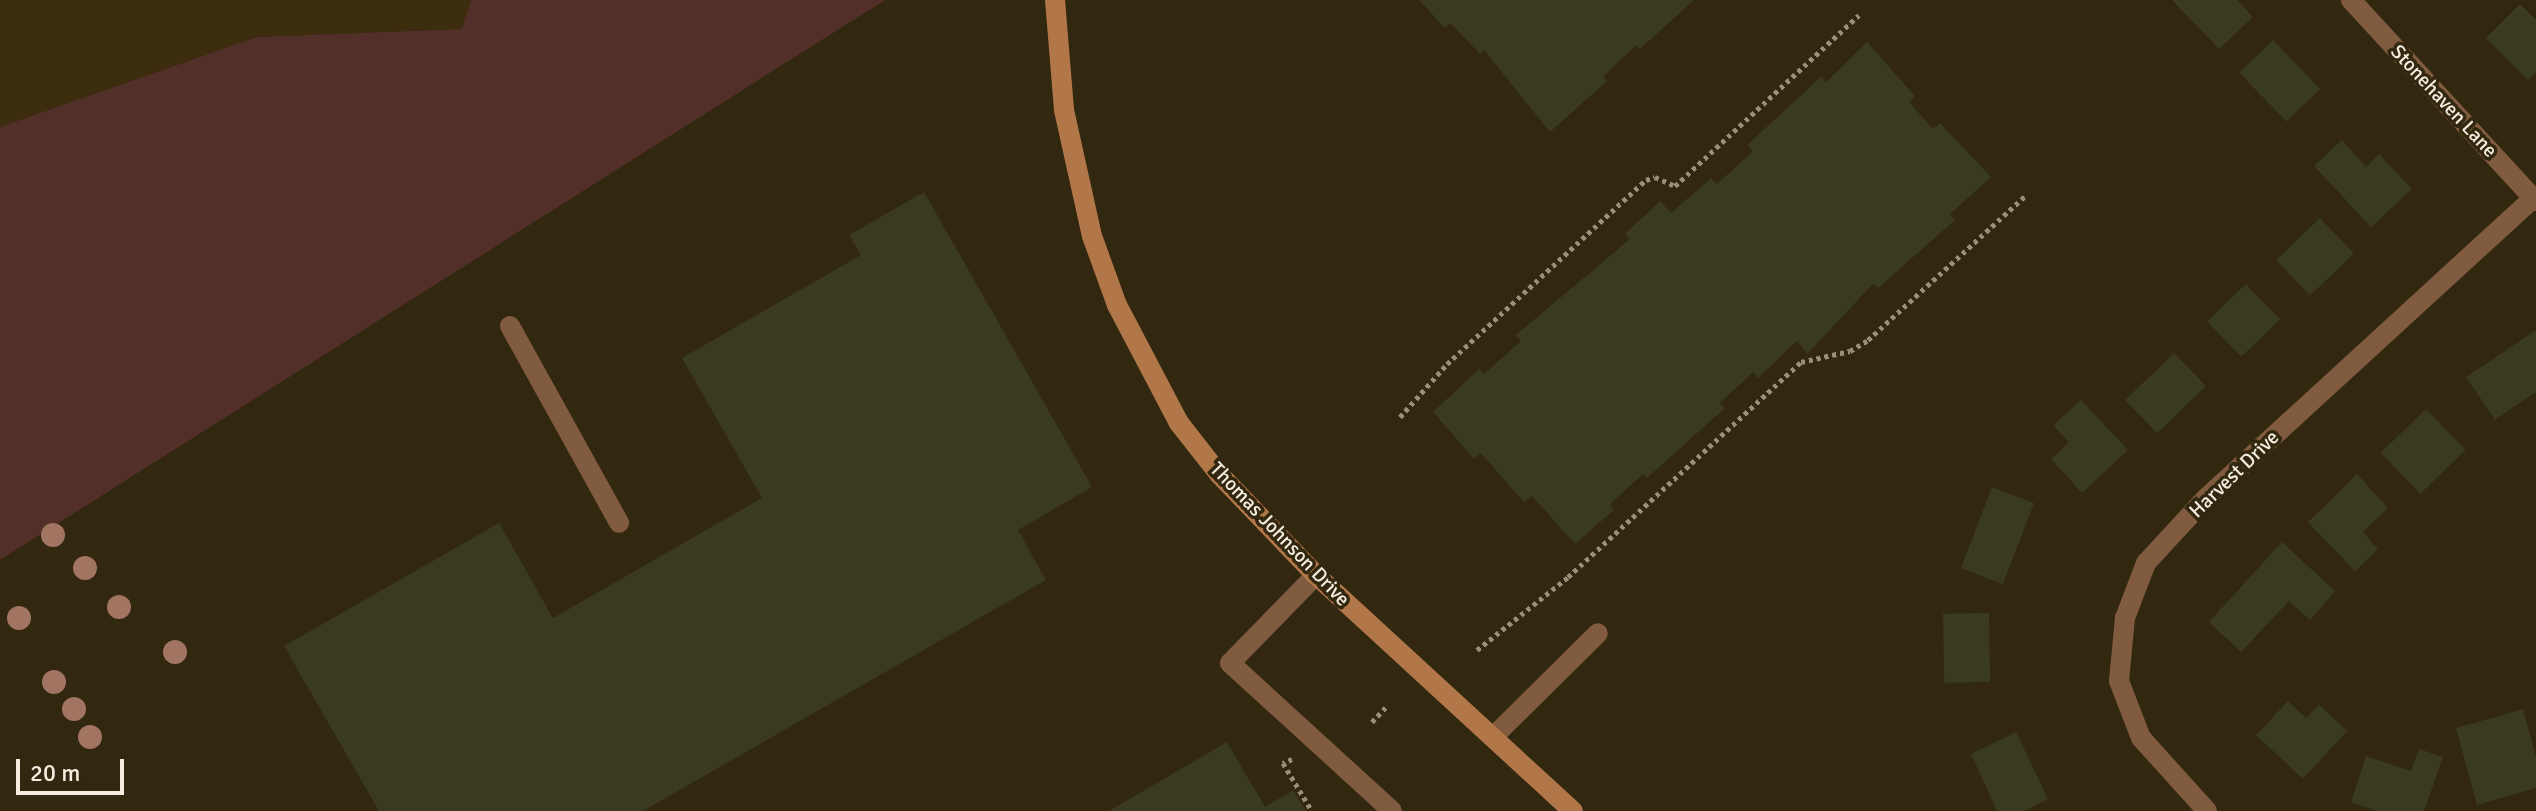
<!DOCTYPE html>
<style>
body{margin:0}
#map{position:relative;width:2536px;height:811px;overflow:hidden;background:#32270f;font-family:Signika,sans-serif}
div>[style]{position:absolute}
.built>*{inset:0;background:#3b2d0d}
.green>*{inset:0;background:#522f29}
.building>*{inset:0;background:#393a20;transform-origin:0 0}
.path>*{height:5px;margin-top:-2.5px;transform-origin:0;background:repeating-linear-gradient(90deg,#988f7c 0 4px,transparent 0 8px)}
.lane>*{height:20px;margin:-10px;padding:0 10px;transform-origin:10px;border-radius:10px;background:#805b3f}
.street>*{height:20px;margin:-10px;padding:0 10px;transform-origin:10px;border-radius:10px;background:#805b3f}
.secondary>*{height:20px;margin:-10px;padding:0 10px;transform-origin:10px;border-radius:10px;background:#b27749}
.trees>*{width:24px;height:24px;margin:-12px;border-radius:50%;background:#a27462}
span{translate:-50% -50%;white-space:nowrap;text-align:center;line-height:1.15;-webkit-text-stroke:7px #32270f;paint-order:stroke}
.street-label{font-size:20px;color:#f5eddf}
.scale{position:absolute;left:16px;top:759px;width:108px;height:36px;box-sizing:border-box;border:4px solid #f5eddf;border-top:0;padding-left:10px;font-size:24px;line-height:28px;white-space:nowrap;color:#f5eddf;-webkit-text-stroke:6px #32270f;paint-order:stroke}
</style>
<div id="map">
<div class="built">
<div style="clip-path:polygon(0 0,471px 0,463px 29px,257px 37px,0 127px)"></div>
</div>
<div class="green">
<div style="clip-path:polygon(471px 0,885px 0,0 560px,0 127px,257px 37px,462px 29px)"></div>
</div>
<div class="building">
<div style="clip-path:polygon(1419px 0,1694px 0,1640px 49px,1636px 45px,1603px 77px,1607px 81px,1550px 132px,1484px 50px,1480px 54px,1450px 23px,1445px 28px)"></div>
<div style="clip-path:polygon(2172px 0,2237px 0,2253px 17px,2219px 49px)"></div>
<div style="clip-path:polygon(2520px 4px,2536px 20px,2536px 72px,2528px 80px,2486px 38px)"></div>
<div style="left:2273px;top:40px;width:68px;height:47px;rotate:46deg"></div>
<div style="clip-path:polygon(1867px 42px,1915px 96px,1909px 102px,1933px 129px,1940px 123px,1991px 177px,1950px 214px,1955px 220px,1878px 288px,1873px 284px,1807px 354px,1797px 341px,1758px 378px,1753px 372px,1720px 403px,1725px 408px,1647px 478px,1643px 474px,1610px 504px,1614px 510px,1575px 544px,1532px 496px,1524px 502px,1481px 453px,1474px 459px,1433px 412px,1479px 369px,1484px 374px,1521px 341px,1516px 335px,1630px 239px,1625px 234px,1660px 201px,1671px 213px,1711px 178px,1717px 184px,1753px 151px,1747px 145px,1821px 77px,1826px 82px)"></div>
<div style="clip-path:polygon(2342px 140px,2366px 167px,2379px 154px,2412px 189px,2371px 227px,2314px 166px)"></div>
<div style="clip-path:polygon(924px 192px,1092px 487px,1018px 530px,1046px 580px,643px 811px,379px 811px,284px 646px,499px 523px,553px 618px,762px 498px,682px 358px,861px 255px,849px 235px)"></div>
<div style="left:2320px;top:218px;width:49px;height:61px;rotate:46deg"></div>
<div style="left:2246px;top:284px;width:49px;height:54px;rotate:46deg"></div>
<div style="clip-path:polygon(2536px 330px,2536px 392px,2495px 420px,2466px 377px)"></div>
<div style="left:2174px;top:353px;width:46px;height:68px;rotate:46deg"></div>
<div style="clip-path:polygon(2081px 400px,2128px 450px,2082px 493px,2051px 459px,2069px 442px,2053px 425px)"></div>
<div style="left:2426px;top:409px;width:57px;height:63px;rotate:46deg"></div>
<div style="clip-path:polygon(2357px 474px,2388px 508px,2363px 532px,2378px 549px,2355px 571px,2308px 522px)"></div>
<div style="left:1992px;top:487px;width:45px;height:87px;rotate:21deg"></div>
<div style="clip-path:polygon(2282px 542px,2335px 591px,2310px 620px,2289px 601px,2241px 652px,2209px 622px)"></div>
<div style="left:1989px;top:613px;width:69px;height:46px;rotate:89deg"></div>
<div style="clip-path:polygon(2288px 701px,2306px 718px,2319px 705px,2347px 731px,2303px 779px,2256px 735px)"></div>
<div style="clip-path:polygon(2523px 709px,2536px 757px,2536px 788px,2477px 805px,2456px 728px)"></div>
<div style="clip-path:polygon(2016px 732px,2048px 799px,2024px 811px,1997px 811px,1971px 754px)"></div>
<div style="clip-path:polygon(1227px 742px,1265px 807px,1293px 790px,1306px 811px,1109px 811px)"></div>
<div style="clip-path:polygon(2419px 749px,2443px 757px,2424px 811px,2377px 811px,2351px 802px,2366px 756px,2411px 771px)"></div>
</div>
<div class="path">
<div style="left:1400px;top:417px;width:71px;rotate:-48.4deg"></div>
<div style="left:1447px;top:364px;width:271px;rotate:-42.8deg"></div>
<div style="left:1646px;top:180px;width:9px;rotate:-18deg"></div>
<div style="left:1655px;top:177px;width:22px;rotate:24deg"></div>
<div style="left:1675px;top:186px;width:251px;rotate:-42.9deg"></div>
<div style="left:1477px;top:650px;width:117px;rotate:-38.7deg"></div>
<div style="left:1568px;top:577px;width:317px;rotate:-42.7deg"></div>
<div style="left:1801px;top:362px;width:50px;rotate:-12.7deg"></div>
<div style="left:1850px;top:351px;width:21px;rotate:-31deg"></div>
<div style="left:1868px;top:340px;width:214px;rotate:-42.5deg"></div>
<div style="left:1372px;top:722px;width:21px;rotate:-47deg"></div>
<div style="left:1292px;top:759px;width:10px;rotate:156deg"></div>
<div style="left:1283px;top:763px;width:56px;rotate:58.9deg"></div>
</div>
<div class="lane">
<div style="left:510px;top:326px;width:225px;rotate:61deg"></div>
<div style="left:1316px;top:575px;width:123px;rotate:134.3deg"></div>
<div style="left:1230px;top:663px;width:219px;rotate:42.4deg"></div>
<div style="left:1494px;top:736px;width:146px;rotate:-44.7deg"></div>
</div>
<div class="street">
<div style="left:2351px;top:0;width:273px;rotate:47.4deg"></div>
<div style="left:2207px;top:811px;width:98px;rotate:-132.1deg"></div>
<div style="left:2141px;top:738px;width:61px;rotate:-111.1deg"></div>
<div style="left:2119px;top:681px;width:63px;rotate:-84.6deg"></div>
<div style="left:2125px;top:618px;width:59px;rotate:-69.1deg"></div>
<div style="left:2146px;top:563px;width:88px;rotate:-47.3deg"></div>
<div style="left:2206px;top:498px;width:444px;rotate:-42.5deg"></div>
</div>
<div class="secondary">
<div style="left:1055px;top:0;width:110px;rotate:85.3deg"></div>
<div style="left:1064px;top:110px;width:129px;rotate:77.5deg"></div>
<div style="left:1092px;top:236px;width:73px;rotate:70.1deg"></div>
<div style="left:1117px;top:305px;width:133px;rotate:62.3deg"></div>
<div style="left:1179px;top:423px;width:65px;rotate:51.9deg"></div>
<div style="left:1219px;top:474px;width:140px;rotate:46.2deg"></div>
<div style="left:1316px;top:575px;width:349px;rotate:42.6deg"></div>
</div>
<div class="trees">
<div style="left:53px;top:535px"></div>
<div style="left:85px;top:568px"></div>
<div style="left:119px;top:607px"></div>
<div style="left:19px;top:618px"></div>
<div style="left:175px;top:652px"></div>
<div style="left:54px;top:682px"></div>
<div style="left:74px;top:709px"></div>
<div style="left:90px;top:737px"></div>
</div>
<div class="street-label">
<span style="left:2444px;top:101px;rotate:47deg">Stonehaven Lane</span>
<span style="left:2234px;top:474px;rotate:-44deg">Harvest Drive</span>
<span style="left:1280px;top:534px;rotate:46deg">Thomas Johnson Drive</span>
</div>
<div class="scale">20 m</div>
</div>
